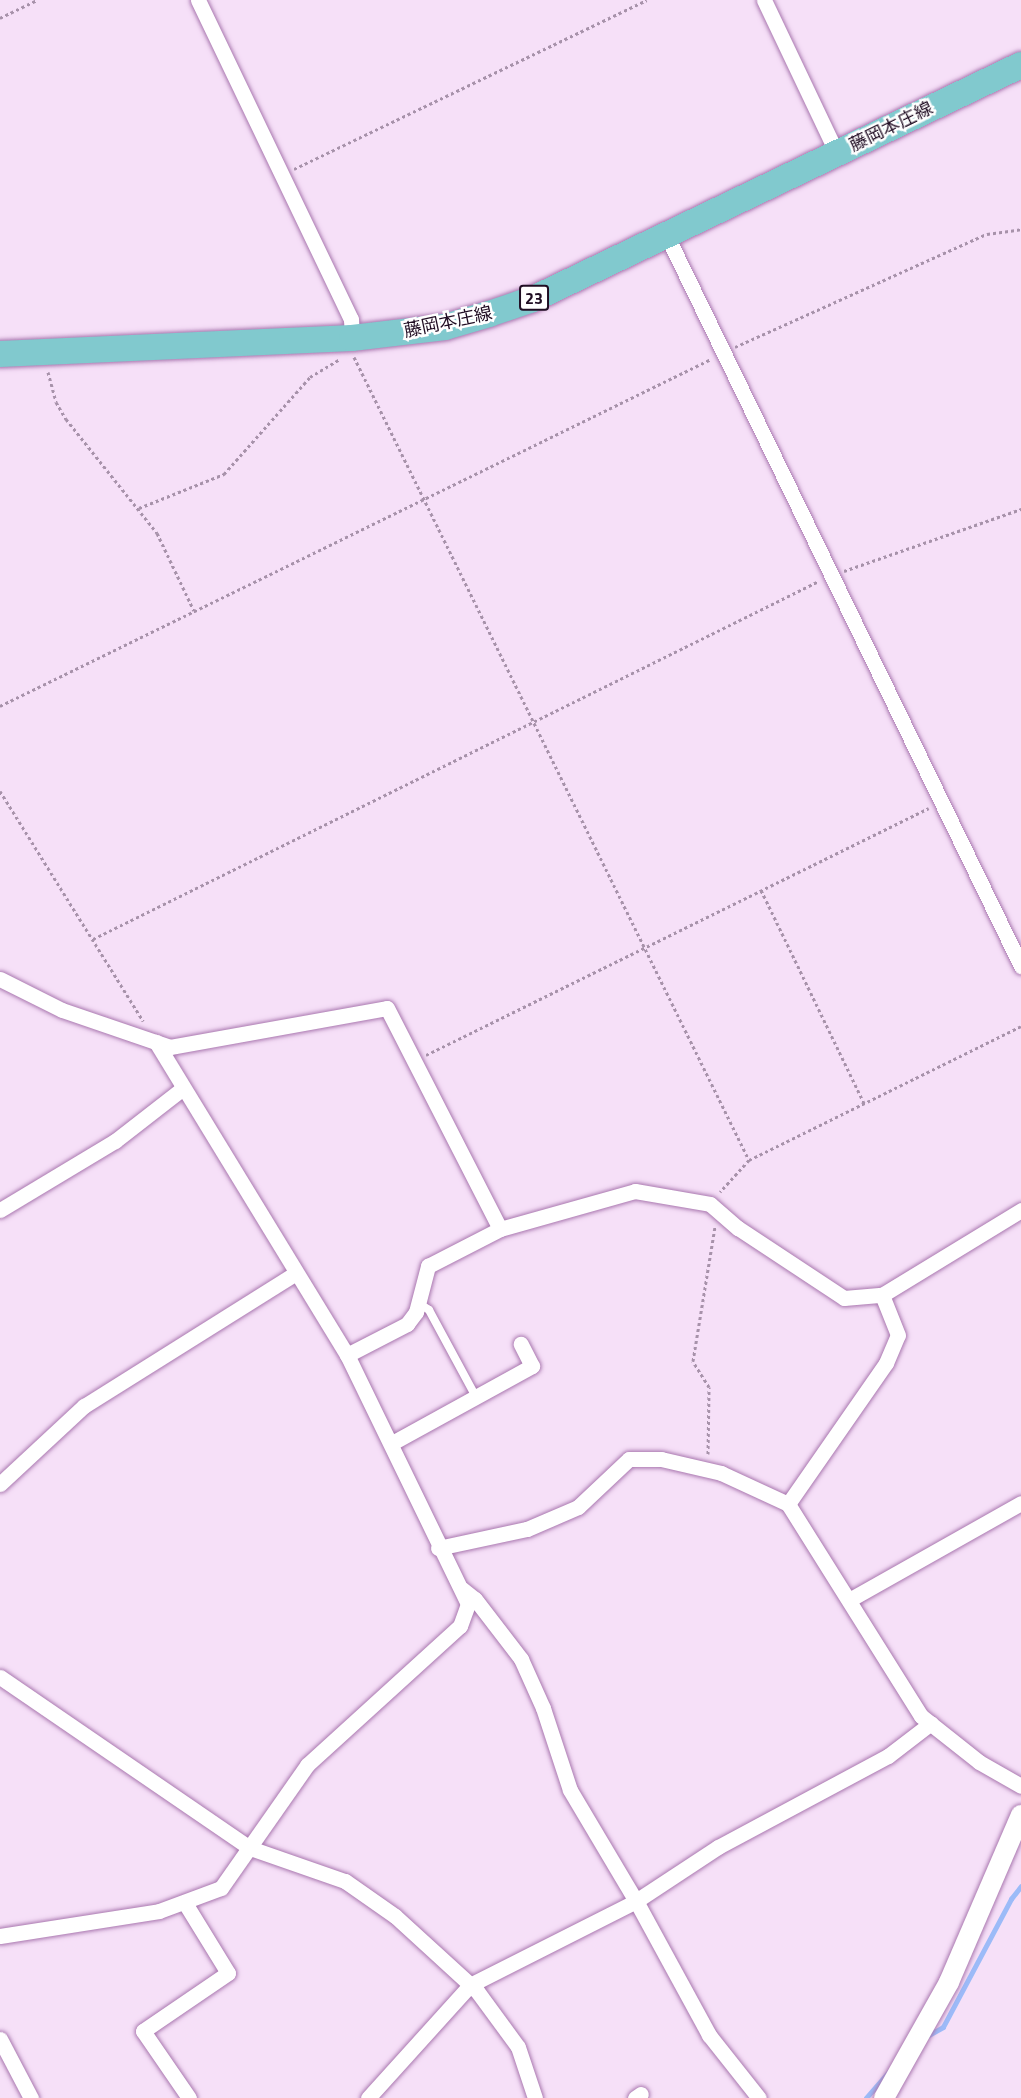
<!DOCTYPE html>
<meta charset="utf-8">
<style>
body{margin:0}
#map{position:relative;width:1021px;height:2098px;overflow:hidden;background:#f6e0f8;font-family:"Titillium Web","Noto Sans JP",sans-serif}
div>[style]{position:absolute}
.stream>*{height:4.5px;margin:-2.25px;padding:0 2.25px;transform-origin:2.25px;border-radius:2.25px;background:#9cbbf8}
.path>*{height:3px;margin-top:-1.5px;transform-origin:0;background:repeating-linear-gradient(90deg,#a792aa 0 3px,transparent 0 6px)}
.roads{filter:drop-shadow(0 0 2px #a977af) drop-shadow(0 0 2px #a977af)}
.service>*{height:8px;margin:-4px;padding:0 4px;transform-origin:4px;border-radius:4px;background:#fff}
.minor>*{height:15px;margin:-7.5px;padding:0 7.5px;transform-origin:7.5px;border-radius:7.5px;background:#fff}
.tertiary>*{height:20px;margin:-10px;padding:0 10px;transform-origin:10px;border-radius:10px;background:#fff}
.primary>*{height:26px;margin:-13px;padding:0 13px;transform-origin:13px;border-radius:13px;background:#81c9ce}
span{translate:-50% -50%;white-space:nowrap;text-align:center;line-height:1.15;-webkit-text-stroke:5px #fff;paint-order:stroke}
.shield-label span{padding:2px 4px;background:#fff;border:2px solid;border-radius:4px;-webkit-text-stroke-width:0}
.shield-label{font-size:16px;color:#200d23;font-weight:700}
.street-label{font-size:18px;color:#200d23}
</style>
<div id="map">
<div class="stream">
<div style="left:927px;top:2036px;width:18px;rotate:-29deg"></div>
<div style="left:943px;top:2027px;width:145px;rotate:-62deg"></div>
<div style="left:1011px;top:1899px;width:16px;rotate:-52deg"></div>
<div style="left:866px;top:2098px;width:37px;rotate:-49deg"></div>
</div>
<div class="path">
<div style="left:0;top:18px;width:41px;rotate:-25.9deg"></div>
<div style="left:294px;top:169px;width:391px;rotate:-25.6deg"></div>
<div style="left:735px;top:347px;width:276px;rotate:-24.2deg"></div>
<div style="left:987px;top:234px;width:34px;rotate:-8deg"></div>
<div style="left:354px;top:357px;width:895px;rotate:63.81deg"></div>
<div style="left:749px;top:1160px;width:43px;rotate:132.2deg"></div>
<div style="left:48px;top:372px;width:31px;rotate:75deg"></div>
<div style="left:56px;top:402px;width:20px;rotate:60deg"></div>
<div style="left:66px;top:419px;width:146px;rotate:51.4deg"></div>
<div style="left:157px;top:533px;width:86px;rotate:64.6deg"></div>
<div style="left:139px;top:508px;width:92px;rotate:-21.8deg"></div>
<div style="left:224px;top:474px;width:130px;rotate:-48.4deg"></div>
<div style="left:310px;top:377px;width:35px;rotate:-31deg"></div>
<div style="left:844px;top:571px;width:188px;rotate:-19.3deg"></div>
<div style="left:0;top:706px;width:791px;rotate:-26.01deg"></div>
<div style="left:0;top:791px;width:271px;rotate:58.1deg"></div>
<div style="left:761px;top:890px;width:237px;rotate:64.2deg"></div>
<div style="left:93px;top:939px;width:809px;rotate:-26.25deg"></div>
<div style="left:426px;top:1055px;width:560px;rotate:-26.15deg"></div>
<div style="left:749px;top:1160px;width:303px;rotate:-26.2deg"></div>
<div style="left:708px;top:1454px;width:67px;rotate:-89.1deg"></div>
<div style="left:709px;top:1387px;width:31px;rotate:-122deg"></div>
<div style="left:693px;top:1361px;width:136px;rotate:-80.7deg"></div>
</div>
<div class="roads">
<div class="service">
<div style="left:418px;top:1303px;width:13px;rotate:32deg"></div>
<div style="left:429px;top:1310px;width:99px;rotate:61.6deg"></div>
</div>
<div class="minor">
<div style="left:198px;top:0;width:354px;rotate:64.4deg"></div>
<div style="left:351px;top:319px;width:19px;rotate:87deg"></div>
<div style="left:764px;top:0;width:170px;rotate:64.6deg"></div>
<div style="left:666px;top:234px;width:814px;rotate:64.13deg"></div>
<div style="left:0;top:979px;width:69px;rotate:26.6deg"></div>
<div style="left:62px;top:1010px;width:114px;rotate:18.9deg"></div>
<div style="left:170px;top:1047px;width:220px;rotate:-10.2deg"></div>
<div style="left:387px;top:1008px;width:248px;rotate:62.9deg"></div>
<div style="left:0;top:1210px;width:134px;rotate:-31deg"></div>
<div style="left:115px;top:1141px;width:86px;rotate:-37.9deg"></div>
<div style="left:347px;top:1355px;width:68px;rotate:-27.3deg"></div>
<div style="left:407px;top:1324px;width:15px;rotate:-53deg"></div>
<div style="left:416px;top:1312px;width:48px;rotate:-75.4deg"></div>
<div style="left:428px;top:1266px;width:81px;rotate:-27.2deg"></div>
<div style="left:500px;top:1229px;width:140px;rotate:-15.7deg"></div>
<div style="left:635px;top:1191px;width:76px;rotate:9.8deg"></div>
<div style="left:710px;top:1204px;width:37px;rotate:41deg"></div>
<div style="left:738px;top:1228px;width:127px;rotate:33.4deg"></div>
<div style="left:844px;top:1298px;width:38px;rotate:-5deg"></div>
<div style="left:882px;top:1295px;width:163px;rotate:-31.4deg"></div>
<div style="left:392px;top:1443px;width:160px;rotate:-28.8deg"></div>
<div style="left:532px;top:1366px;width:25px;rotate:-117deg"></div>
<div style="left:0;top:1484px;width:115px;rotate:-42.9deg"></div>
<div style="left:84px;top:1406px;width:250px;rotate:-32.1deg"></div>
<div style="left:788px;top:1504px;width:172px;rotate:-55.2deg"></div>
<div style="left:886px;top:1363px;width:30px;rotate:-67deg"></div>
<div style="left:898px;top:1335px;width:43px;rotate:-111.8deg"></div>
<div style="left:438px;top:1548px;width:91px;rotate:-12.1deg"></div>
<div style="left:527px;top:1529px;width:56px;rotate:-23.3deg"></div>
<div style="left:578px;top:1507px;width:70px;rotate:-43.3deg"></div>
<div style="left:629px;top:1459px;width:32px"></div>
<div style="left:661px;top:1459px;width:62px;rotate:13.1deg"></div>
<div style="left:721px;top:1473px;width:74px;rotate:24.8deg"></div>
<div style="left:788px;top:1504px;width:250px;rotate:57.9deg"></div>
<div style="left:921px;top:1716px;width:74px;rotate:38.4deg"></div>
<div style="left:979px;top:1762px;width:48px;rotate:29.7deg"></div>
<div style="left:462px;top:1589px;width:16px;rotate:38deg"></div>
<div style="left:475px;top:1599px;width:76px;rotate:52.5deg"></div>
<div style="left:521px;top:1659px;width:54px;rotate:65.8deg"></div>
<div style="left:543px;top:1708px;width:86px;rotate:71.8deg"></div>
<div style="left:570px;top:1790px;width:129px;rotate:59.3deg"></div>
<div style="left:636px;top:1901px;width:153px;rotate:61.4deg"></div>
<div style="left:709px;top:2035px;width:80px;rotate:51.6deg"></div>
<div style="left:849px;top:1600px;width:197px;rotate:-29.4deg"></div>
<div style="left:0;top:1677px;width:303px;rotate:34.4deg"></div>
<div style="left:250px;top:1848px;width:101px;rotate:19.2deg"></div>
<div style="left:345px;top:1881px;width:61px;rotate:35deg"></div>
<div style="left:395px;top:1916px;width:111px;rotate:42.4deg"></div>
<div style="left:477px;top:1991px;width:69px;rotate:53.8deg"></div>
<div style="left:518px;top:2047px;width:54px;rotate:71.6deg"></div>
<div style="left:185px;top:1903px;width:82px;rotate:58.4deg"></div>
<div style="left:228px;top:1973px;width:103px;rotate:145.7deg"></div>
<div style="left:143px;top:2031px;width:81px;rotate:55.5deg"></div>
<div style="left:0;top:1936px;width:161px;rotate:-8.9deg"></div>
<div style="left:159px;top:1911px;width:66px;rotate:-20.4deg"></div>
<div style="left:221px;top:1888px;width:150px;rotate:-55deg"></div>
<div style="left:307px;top:1765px;width:207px;rotate:-42.3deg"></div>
<div style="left:460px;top:1626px;width:23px;rotate:-70deg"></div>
<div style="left:468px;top:1604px;width:277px;rotate:-115.9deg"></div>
<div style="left:347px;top:1355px;width:367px;rotate:-121.4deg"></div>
<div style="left:0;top:2039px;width:67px;rotate:62.3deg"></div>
<div style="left:368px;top:2098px;width:152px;rotate:-47.9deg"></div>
<div style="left:470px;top:1985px;width:186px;rotate:-26.8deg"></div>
<div style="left:636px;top:1901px;width:98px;rotate:-33.4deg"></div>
<div style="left:718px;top:1847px;width:193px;rotate:-28.2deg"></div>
<div style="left:888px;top:1756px;width:54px;rotate:-37.5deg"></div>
<div style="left:635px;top:2098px;width:7px;rotate:-34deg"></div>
</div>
<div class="tertiary">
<div style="left:884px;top:2098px;width:133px;rotate:-60.7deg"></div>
<div style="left:949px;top:1982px;width:182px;rotate:-66.7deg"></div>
</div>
<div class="primary">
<div style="left:0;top:354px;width:352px;rotate:-2.6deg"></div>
<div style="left:352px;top:338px;width:94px;rotate:-6.7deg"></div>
<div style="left:445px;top:327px;width:46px;rotate:-16.5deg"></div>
<div style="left:489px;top:314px;width:46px;rotate:-18.8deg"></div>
<div style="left:533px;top:299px;width:541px;rotate:-25.62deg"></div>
</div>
</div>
<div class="shield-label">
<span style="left:534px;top:298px">23</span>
</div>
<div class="street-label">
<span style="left:891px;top:127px;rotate:-26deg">藤岡本庄線</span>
<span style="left:448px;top:322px;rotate:-12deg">藤岡本庄線</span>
</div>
</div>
